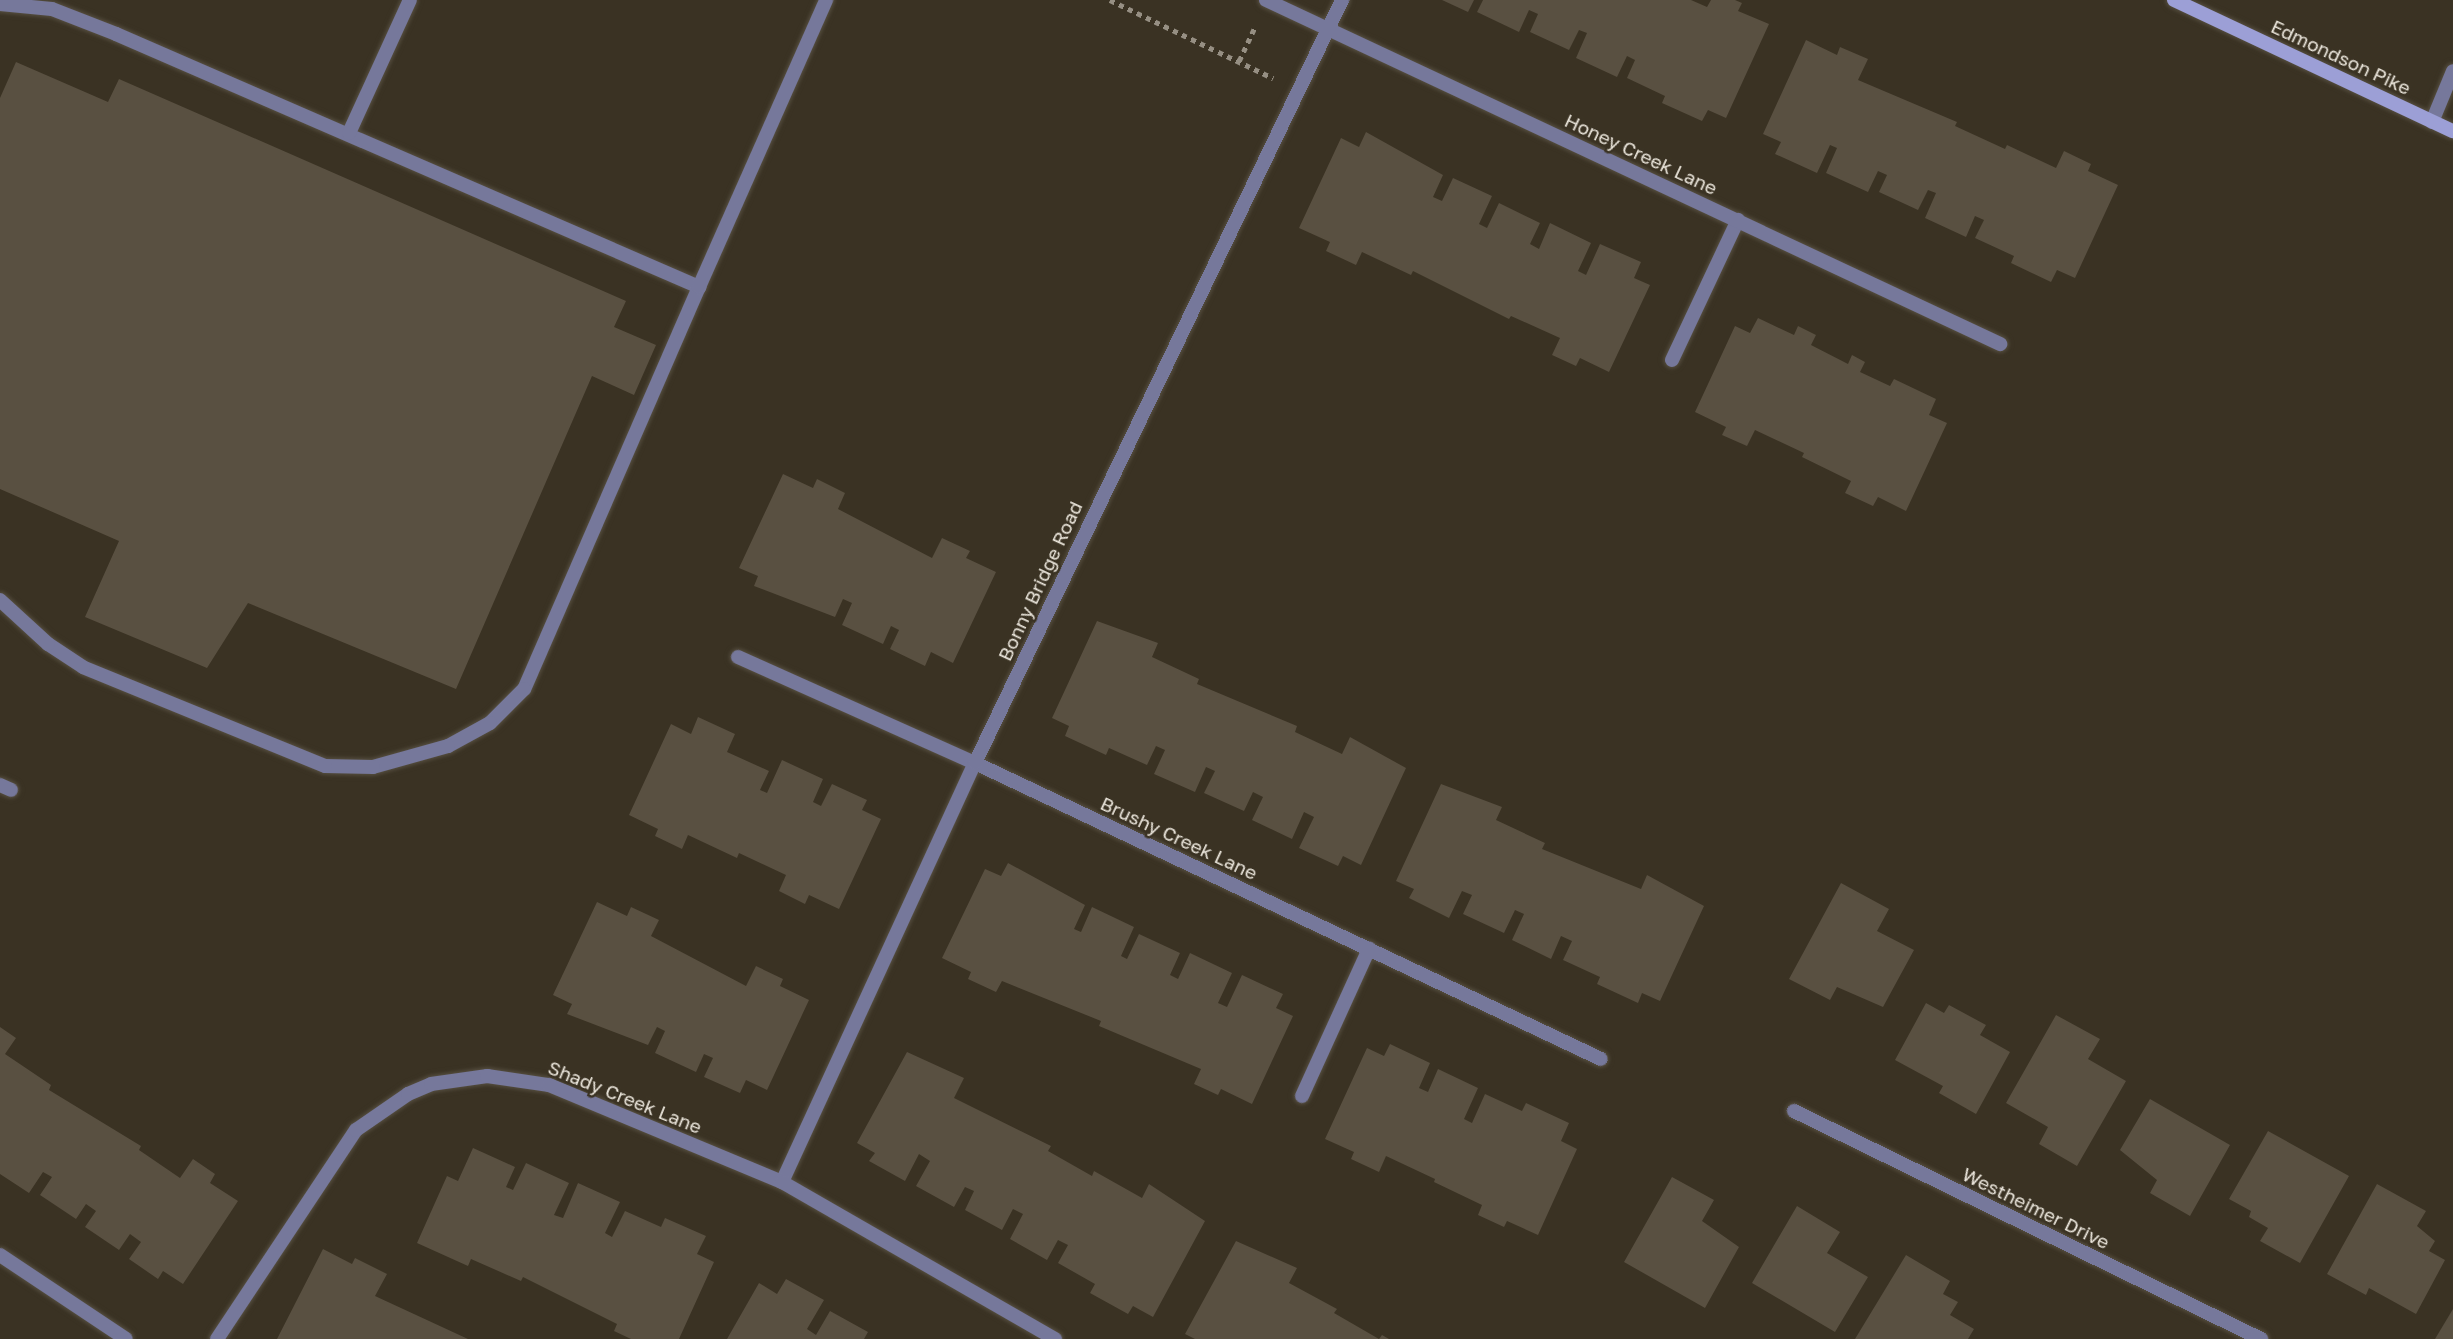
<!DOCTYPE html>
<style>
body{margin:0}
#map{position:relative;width:2453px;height:1339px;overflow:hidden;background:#3a3223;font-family:"Golos Text",sans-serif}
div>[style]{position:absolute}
.building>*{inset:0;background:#595041}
.path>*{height:4.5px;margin-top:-2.25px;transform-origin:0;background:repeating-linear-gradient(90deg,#968f83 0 5px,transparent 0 10px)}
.roads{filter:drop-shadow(0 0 2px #564f41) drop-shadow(0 0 2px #564f41)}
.lane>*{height:14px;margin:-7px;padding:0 7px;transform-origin:7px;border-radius:7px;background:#76789b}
.street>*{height:14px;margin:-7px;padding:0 7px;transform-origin:7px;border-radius:7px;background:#76789b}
.secondary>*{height:14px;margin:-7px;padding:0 7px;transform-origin:7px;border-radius:7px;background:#9c9fd6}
span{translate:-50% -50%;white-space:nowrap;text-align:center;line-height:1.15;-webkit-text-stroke:5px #3a3223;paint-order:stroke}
.street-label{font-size:19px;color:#ebe6dc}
</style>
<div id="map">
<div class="building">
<div style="clip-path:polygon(1442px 0,1474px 0,1468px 12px)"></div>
<div style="clip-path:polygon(1483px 0,1691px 0,1707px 7px,1711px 0,1735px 0,1742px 3px,1738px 11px,1769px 24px,1726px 118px,1708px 110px,1702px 121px,1662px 103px,1665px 96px,1627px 78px,1635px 60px,1627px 56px,1617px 77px,1576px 58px,1587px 33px,1579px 30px,1569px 50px,1530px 32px,1538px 14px,1529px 10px,1519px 32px,1477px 12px)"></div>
<div style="clip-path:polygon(1806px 40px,1837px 55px,1840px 47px,1868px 59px,1858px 80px,1957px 122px,1955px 126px,2005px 149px,2007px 145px,2056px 168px,2064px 151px,2091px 164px,2088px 171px,2118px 185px,2075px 278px,2057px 270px,2051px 282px,2011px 263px,2014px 256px,1975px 238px,1984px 220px,1975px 216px,1966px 237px,1925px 218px,1936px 193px,1928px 190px,1918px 210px,1879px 192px,1887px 175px,1878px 171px,1868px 192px,1826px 173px,1837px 148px,1830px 145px,1817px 173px,1775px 154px,1781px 142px,1763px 134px)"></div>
<div style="clip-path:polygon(16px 62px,108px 102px,119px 79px,626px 301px,614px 327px,656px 345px,634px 395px,592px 376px,456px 689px,248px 603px,207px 668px,85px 617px,119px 541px,0 489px,0 98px)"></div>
<div style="clip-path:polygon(1366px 132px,1443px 175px,1433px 197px,1442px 201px,1453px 178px,1492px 196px,1479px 224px,1487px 228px,1499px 203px,1540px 223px,1530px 244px,1539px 249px,1550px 223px,1591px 243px,1578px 271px,1586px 275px,1600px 244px,1641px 262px,1634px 278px,1650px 285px,1609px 372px,1580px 358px,1576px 366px,1552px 355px,1560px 338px,1511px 316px,1509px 319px,1413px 271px,1411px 275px,1362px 252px,1356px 265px,1326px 251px,1330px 242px,1299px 228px,1341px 138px,1359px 147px)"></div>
<div style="clip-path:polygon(1758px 318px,1794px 335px,1798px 326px,1816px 335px,1811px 345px,1848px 364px,1852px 355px,1865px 362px,1860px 372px,1890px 386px,1894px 379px,1936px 399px,1929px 415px,1947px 423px,1906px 511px,1878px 497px,1873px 506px,1845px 493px,1851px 481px,1802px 457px,1804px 453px,1755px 430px,1747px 446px,1722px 435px,1726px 427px,1695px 412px,1735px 326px,1750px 333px)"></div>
<div style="clip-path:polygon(783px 474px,813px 488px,817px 479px,845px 493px,838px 509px,932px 558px,942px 538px,970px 551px,966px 558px,996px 572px,953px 663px,931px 652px,925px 666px,890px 649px,899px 630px,891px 626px,883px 644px,842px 625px,852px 603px,843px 599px,835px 617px,754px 586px,758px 576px,739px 568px)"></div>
<div style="clip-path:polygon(1097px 621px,1158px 643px,1152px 657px,1199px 679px,1197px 684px,1297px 726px,1295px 732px,1342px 754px,1350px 737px,1406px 768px,1361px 865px,1343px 856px,1338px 866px,1299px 848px,1314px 817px,1304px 812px,1292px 839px,1252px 820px,1263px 797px,1253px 792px,1244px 811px,1204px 793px,1215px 771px,1206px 767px,1195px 792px,1154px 774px,1165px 750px,1156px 746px,1147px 765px,1109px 748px,1106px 755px,1065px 736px,1069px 726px,1052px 718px)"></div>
<div style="clip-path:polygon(698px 717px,735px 734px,727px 752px,769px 771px,760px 790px,767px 793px,782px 760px,823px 779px,813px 802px,821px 806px,832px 784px,867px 800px,862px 810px,881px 819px,839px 909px,809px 895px,805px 904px,779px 891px,786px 875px,739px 853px,737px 858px,688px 835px,682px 849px,655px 836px,658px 829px,629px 815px,671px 724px,691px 734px)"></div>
<div style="clip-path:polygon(1441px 784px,1502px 807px,1496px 820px,1545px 843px,1542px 849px,1641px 889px,1647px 875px,1704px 906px,1660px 1001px,1642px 993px,1638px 1003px,1597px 984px,1600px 977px,1563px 960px,1572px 941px,1561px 936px,1551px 959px,1512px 940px,1524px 914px,1515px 910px,1504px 933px,1463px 914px,1472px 895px,1462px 891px,1449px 918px,1409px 898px,1414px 889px,1396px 881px)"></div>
<div style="clip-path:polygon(1008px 863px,1085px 905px,1074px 929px,1081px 932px,1092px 907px,1134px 927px,1121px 956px,1127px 959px,1139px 934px,1180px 953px,1170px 975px,1178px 979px,1190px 953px,1232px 973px,1218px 1003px,1227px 1007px,1242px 975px,1283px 994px,1276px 1008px,1293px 1016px,1252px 1104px,1221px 1089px,1218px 1095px,1194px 1084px,1201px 1069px,1099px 1026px,1101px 1021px,1002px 981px,996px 992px,968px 979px,971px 972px,942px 958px,985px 869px,1001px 876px)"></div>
<div style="clip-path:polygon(1841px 883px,1889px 909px,1877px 931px,1914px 950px,1883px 1007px,1837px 987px,1830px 1000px,1789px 979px)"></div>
<div style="clip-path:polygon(597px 902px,627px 916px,631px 907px,659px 920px,651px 936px,746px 986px,756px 966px,783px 979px,780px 986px,809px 1000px,767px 1090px,746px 1080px,740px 1093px,704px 1077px,713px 1058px,704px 1054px,696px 1072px,655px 1053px,665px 1031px,657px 1027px,648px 1045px,567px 1014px,572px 1004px,553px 995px)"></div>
<div style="clip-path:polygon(1926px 1003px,1944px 1013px,1949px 1005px,1986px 1025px,1980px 1035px,2010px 1052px,1976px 1114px,1939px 1093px,1943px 1086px,1895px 1060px)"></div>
<div style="clip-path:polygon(2056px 1015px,2100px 1039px,2088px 1059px,2126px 1081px,2077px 1166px,2039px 1144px,2048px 1127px,2006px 1103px)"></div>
<div style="clip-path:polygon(0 1027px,16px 1038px,5px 1054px,51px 1085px,49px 1090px,141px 1146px,139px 1150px,180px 1178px,193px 1159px,215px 1174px,210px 1183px,238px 1201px,183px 1284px,163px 1271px,158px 1279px,129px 1259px,141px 1242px,130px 1234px,119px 1250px,85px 1227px,96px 1211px,86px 1204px,76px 1219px,40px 1195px,52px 1177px,43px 1172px,29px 1193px,0 1174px)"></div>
<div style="clip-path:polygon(1390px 1044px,1430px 1063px,1419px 1088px,1428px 1092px,1438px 1069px,1478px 1088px,1464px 1119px,1472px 1123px,1485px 1094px,1522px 1111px,1526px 1103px,1569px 1123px,1561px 1141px,1577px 1149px,1538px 1235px,1507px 1221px,1504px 1227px,1478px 1215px,1482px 1205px,1434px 1182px,1435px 1179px,1386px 1156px,1379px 1172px,1351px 1159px,1354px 1152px,1325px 1139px,1367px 1048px,1384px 1056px)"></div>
<div style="clip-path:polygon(907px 1052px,964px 1078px,954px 1098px,1051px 1146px,1048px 1151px,1092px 1176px,1094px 1171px,1142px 1198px,1149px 1184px,1205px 1221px,1153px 1317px,1133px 1306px,1128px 1314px,1090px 1293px,1095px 1284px,1058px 1263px,1068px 1245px,1058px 1240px,1047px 1260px,1010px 1239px,1023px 1214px,1013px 1209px,1002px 1230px,965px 1210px,974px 1191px,965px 1187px,954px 1207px,916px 1186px,930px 1161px,919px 1154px,905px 1181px,869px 1161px,875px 1153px,857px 1143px)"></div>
<div style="clip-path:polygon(2150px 1099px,2230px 1145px,2190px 1216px,2150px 1193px,2157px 1180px,2120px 1150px)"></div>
<div style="clip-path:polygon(2268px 1131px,2349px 1176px,2300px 1263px,2260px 1241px,2268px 1228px,2249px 1217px,2251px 1211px,2229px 1199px)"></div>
<div style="clip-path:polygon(473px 1148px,515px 1167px,506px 1187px,513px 1190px,526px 1163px,569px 1183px,554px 1215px,563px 1218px,578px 1183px,620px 1202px,605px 1233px,612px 1237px,625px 1211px,661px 1227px,665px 1218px,706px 1236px,697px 1254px,714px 1262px,679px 1339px,631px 1339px,614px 1331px,617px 1324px,523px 1277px,521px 1281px,471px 1259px,468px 1266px,417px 1243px,447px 1176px,458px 1181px)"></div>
<div style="clip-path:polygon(1672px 1177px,1714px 1200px,1702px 1221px,1739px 1247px,1705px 1308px,1624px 1262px)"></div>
<div style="clip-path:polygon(2377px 1184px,2426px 1211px,2417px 1226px,2435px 1241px,2429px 1251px,2445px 1260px,2416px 1314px,2369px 1288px,2366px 1295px,2327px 1274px)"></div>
<div style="clip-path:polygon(1797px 1206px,1840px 1232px,1827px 1253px,1868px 1277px,1835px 1332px,1752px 1283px)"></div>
<div style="clip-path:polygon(1236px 1241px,1297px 1268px,1289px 1283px,1337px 1309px,1334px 1313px,1379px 1339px,1382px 1335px,1389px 1339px,1195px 1339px,1185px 1334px)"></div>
<div style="clip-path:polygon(323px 1249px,352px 1264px,355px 1258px,387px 1274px,375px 1296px,468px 1339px,277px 1339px)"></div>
<div style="clip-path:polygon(1906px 1255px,1950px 1281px,1943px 1294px,1958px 1302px,1950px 1315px,1974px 1329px,1968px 1339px,1855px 1339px)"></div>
<div style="clip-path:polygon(786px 1279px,824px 1300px,807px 1329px,816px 1335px,830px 1311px,868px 1332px,864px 1339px,727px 1339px,759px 1283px,777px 1294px)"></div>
<div style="clip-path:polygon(2453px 1309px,2453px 1339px,2435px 1339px)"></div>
</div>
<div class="path">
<div style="left:1110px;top:0;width:181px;rotate:25.6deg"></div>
<div style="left:1239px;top:61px;width:38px;rotate:-65deg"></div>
</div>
<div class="roads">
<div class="lane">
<div style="left:0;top:4px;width:52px;rotate:5.5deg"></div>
<div style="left:52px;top:9px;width:69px;rotate:21.3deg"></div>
<div style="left:116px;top:34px;width:636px;rotate:23.46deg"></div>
<div style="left:699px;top:287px;width:438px;rotate:113.5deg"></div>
<div style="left:524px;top:689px;width:48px;rotate:135deg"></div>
<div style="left:490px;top:723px;width:48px;rotate:151.3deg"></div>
<div style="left:448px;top:746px;width:78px;rotate:164.4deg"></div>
<div style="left:373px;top:767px;width:48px;rotate:-178.8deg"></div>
<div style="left:325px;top:766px;width:261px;rotate:-157.8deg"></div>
<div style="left:83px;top:667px;width:42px;rotate:-146.7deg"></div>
<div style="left:48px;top:644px;width:65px;rotate:-137.5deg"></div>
<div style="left:2432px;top:122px;width:55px;rotate:-67.6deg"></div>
<div style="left:349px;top:133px;width:146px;rotate:-65.4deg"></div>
<div style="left:699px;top:287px;width:314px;rotate:-66.1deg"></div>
<div style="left:1672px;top:360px;width:155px;rotate:-64.8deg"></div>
<div style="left:0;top:785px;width:12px;rotate:24deg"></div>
<div style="left:1302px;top:1096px;width:162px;rotate:-65.5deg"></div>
</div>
<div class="street">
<div style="left:1266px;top:0;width:811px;rotate:25.11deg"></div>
<div style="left:738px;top:657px;width:260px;rotate:24.1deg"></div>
<div style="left:975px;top:763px;width:692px;rotate:25.31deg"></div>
<div style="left:1794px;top:1111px;width:520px;rotate:26.02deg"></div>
<div style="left:782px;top:1182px;width:461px;rotate:-65.3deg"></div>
<div style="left:975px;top:763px;width:847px;rotate:-64.31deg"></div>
<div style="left:0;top:1255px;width:151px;rotate:33.7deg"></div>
<div style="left:217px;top:1339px;width:251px;rotate:-56.4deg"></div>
<div style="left:356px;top:1130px;width:63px;rotate:-34.7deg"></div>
<div style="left:408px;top:1094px;width:25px;rotate:-23deg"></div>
<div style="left:431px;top:1084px;width:57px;rotate:-8.1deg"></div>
<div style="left:487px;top:1076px;width:63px;rotate:8.3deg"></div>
<div style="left:549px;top:1085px;width:252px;rotate:22.6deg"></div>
<div style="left:782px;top:1182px;width:315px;rotate:29.9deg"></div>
</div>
<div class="secondary">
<div style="left:2174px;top:0;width:308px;rotate:25.2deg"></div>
</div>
</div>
<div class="street-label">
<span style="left:2341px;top:57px;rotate:25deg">Edmondson Pike</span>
<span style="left:1641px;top:154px;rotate:25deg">Honey Creek Lane</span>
<span style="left:1040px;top:581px;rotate:-65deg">Bonny Bridge Road</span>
<span style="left:1179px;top:838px;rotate:25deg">Brushy Creek Lane</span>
<span style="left:625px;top:1097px;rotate:22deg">Shady Creek Lane</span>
<span style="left:2036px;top:1208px;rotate:26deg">Westheimer Drive</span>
</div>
</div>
